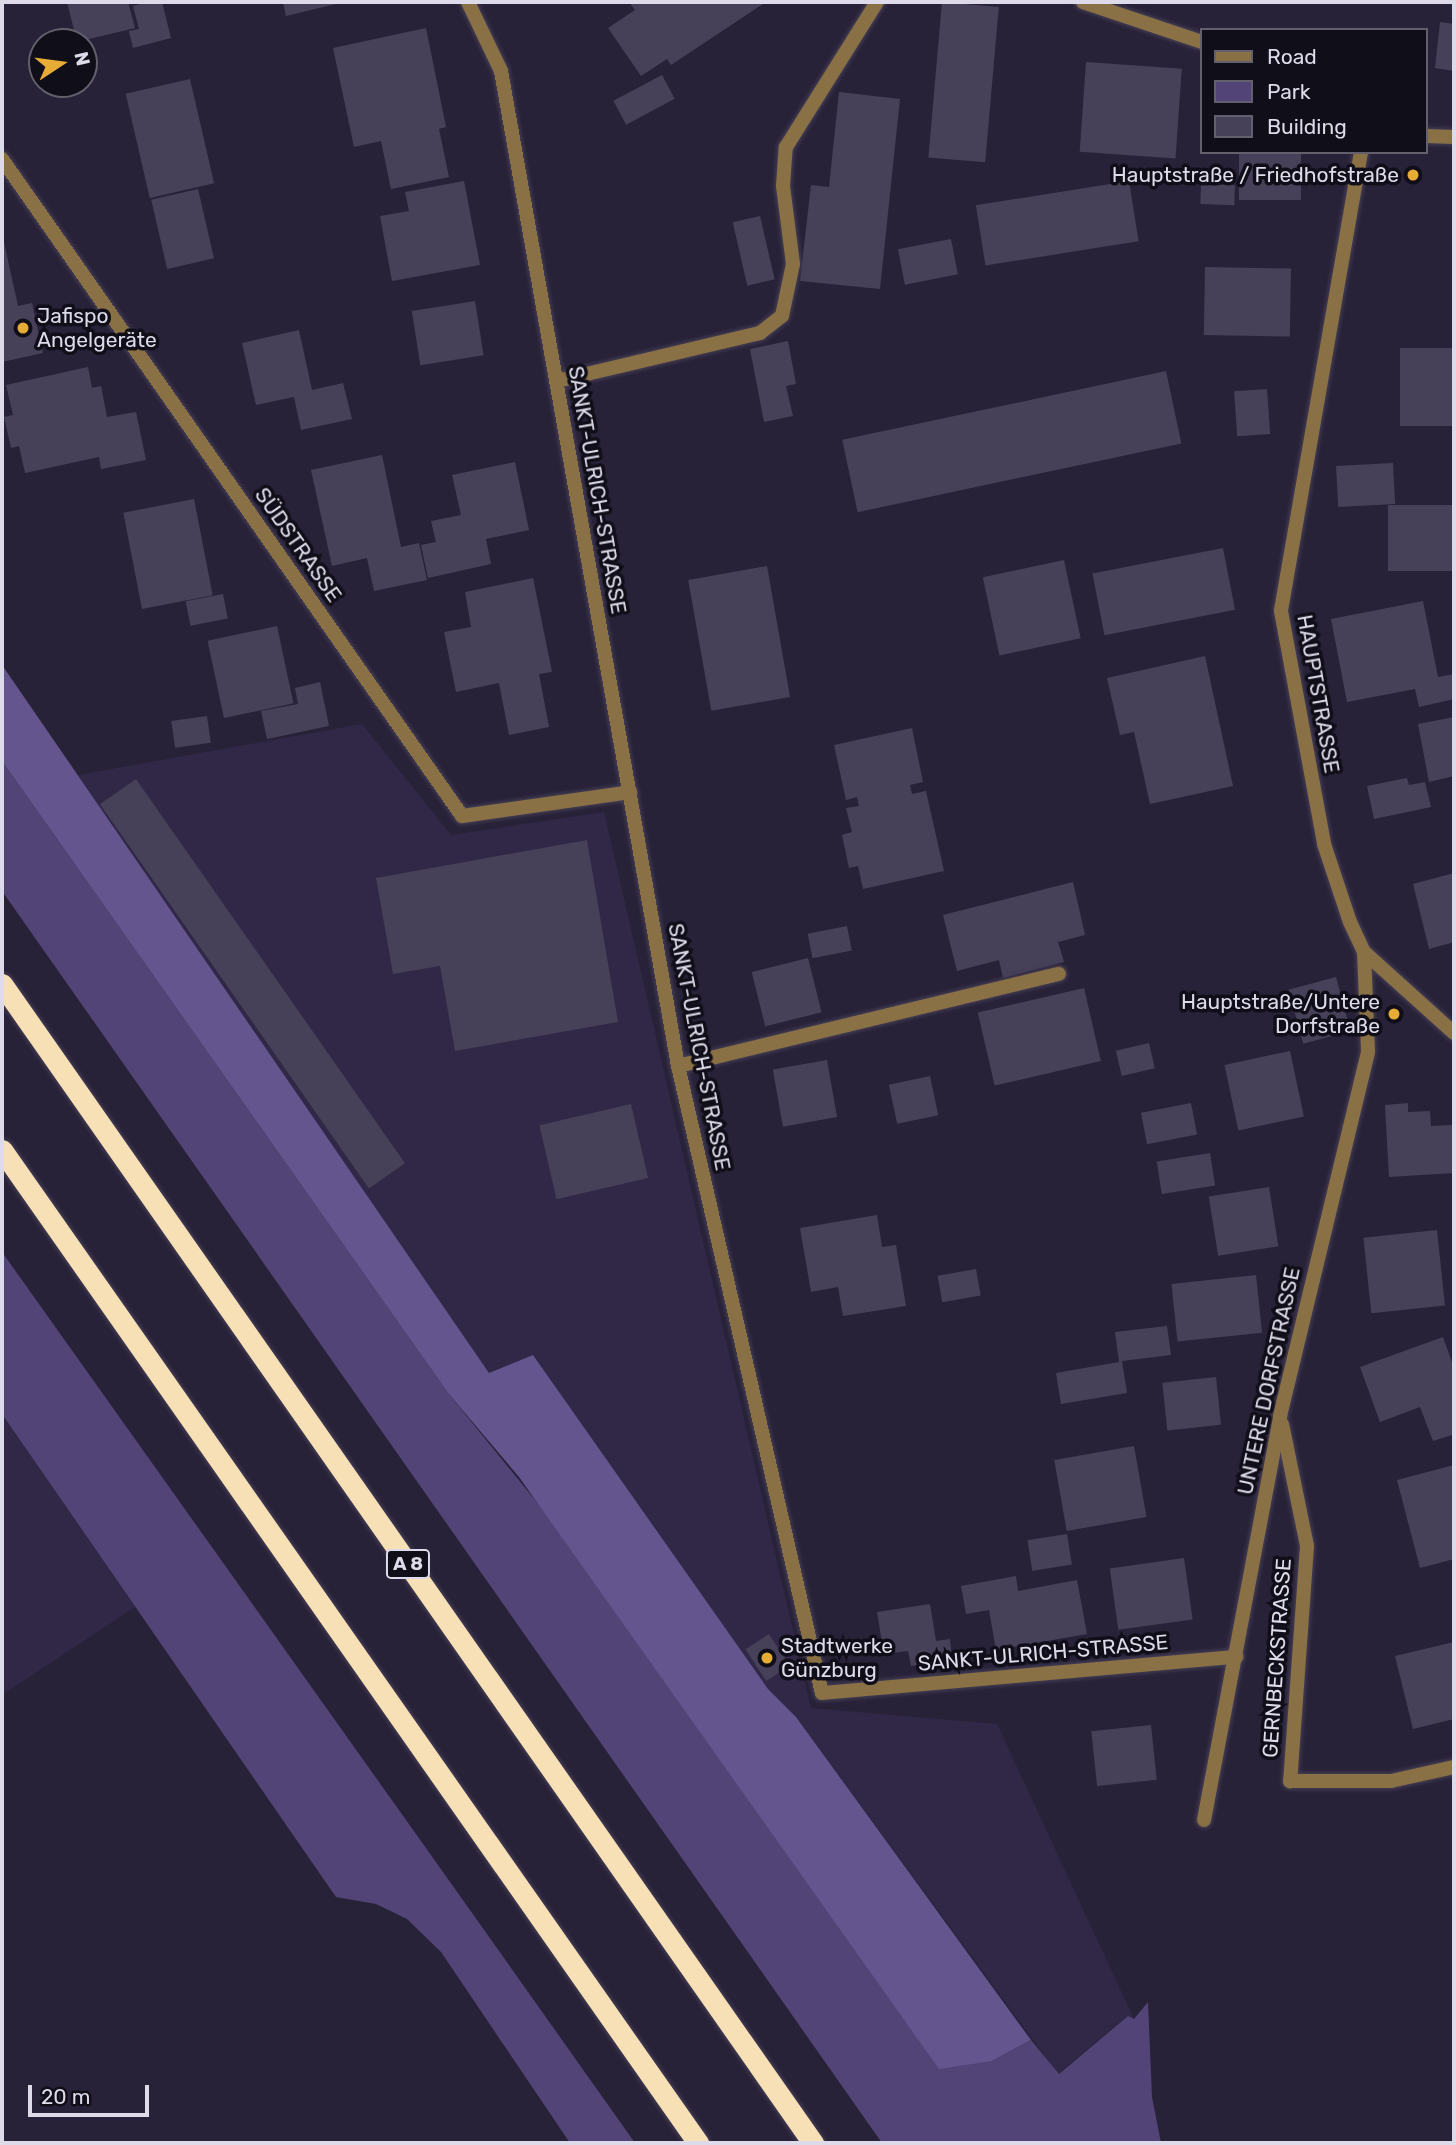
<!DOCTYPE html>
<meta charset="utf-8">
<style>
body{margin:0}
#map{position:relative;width:1456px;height:2145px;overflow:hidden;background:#282239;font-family:Rubik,sans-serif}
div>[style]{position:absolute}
.built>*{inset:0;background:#302846}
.green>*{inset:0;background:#524476}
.forest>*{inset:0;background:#64558e}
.building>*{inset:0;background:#464059;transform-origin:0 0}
.roads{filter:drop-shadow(0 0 2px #453f55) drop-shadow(0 0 2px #453f55)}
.service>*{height:14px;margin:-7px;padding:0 7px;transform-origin:7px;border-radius:7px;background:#897045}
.minor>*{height:14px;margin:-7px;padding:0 7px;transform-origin:7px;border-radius:7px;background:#897045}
.motorway>*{height:21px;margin:-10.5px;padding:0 10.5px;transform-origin:10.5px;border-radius:10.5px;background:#f7dfb6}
.dots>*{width:19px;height:19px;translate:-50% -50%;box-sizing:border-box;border:4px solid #100e18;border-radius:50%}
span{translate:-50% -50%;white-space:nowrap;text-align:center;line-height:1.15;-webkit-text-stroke:7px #100e18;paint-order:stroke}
.shield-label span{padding:2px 5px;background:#100e18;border:2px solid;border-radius:5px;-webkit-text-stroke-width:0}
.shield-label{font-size:19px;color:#dddae9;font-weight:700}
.poi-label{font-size:21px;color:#dddae9}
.right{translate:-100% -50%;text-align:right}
.left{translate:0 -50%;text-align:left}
.street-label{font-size:21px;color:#dddae9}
.frame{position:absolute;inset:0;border:4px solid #dddae9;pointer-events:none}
.legend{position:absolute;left:1200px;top:28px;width:228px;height:126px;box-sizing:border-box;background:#100e18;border:2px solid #62606c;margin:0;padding:9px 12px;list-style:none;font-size:21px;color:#dddae9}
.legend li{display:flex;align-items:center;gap:14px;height:35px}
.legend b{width:35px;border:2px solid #62606c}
.north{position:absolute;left:28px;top:28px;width:70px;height:70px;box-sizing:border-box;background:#100e18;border:2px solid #62606c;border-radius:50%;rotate:77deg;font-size:19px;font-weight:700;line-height:28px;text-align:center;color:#dddae9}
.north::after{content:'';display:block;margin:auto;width:24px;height:32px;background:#e6ac36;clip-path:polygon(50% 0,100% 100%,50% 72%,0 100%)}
.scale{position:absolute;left:28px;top:2085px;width:121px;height:32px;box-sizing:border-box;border:4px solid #dddae9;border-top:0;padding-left:9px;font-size:21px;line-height:24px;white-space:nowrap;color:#dddae9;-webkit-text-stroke:5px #100e18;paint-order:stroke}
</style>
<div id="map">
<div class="built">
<div style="clip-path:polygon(362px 724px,451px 835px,604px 812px,811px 1708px,997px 1724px,1134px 2019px,1127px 2016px,1058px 2074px,796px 1717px,768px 1690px,533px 1355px,489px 1374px,78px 775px)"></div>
<div style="clip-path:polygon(2px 1414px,135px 1607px,2px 1695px)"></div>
</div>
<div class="green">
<div style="clip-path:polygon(2px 761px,448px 1393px,992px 2061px,1031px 2040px,1059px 2074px,1128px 2016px,1134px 2019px,1148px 2002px,1152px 2097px,1161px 2143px,882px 2143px,2px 891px)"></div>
<div style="clip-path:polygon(2px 1252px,443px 1872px,635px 2143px,570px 2143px,441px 1952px,407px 1919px,376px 1904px,336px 1897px,2px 1414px)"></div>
</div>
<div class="forest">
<div style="clip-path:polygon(2px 665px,489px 1373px,533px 1355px,768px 1689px,796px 1717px,1031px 2040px,992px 2061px,939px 2069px,519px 1477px,448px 1393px,2px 761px)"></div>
</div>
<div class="building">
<div style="clip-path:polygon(67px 2px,128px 2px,135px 28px,77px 42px)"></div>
<div style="clip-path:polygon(149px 2px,162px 2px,171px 38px,133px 48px,129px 31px,139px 29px,133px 6px)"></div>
<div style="clip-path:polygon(283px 2px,340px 2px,340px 3px,286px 16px)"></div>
<div style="clip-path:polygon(629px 2px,766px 2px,671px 65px,667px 59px,641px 76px,608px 28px,635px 10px)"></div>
<div style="left:942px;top:2px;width:57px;height:156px;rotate:5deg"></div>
<div style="clip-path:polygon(1440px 22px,1454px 24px,1454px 71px,1435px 68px)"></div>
<div style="clip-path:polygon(426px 28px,446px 127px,439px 129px,449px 177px,391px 189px,381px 141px,354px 147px,333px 48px)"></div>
<div style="left:1086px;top:62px;width:96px;height:90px;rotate:4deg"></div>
<div style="left:662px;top:75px;width:27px;height:55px;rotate:62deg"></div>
<div style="left:190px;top:79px;width:107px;height:66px;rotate:77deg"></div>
<div style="clip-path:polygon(839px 92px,900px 99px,880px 289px,800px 281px,811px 185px,829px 187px)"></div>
<div style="left:1239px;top:152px;width:62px;height:48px"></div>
<div style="clip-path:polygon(464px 181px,480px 265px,392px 281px,380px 216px,409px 211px,405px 192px)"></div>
<div style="left:1129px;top:181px;width:61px;height:155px;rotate:81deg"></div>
<div style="left:1201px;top:184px;width:34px;height:20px;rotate:2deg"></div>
<div style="left:198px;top:189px;width:71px;height:48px;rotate:77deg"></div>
<div style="left:760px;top:216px;width:65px;height:28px;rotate:77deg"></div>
<div style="clip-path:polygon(2px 233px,18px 306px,32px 303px,43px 353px,2px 362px)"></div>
<div style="left:951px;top:239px;width:36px;height:54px;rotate:79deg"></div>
<div style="left:1205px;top:267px;width:86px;height:68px;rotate:1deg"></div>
<div style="left:475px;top:301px;width:55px;height:64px;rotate:81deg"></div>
<div style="clip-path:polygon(299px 330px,312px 390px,343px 383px,352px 419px,301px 430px,294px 397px,256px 405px,242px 343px)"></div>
<div style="clip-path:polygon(788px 341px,796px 384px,786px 386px,793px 416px,764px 422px,750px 349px)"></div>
<div style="left:1454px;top:348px;width:78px;height:54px;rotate:90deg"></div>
<div style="clip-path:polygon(88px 367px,92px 388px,101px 386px,107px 417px,136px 412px,146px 460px,101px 469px,99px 457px,25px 473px,19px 446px,11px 448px,4px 417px,13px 415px,6px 385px)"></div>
<div style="left:1166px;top:371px;width:74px;height:331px;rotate:78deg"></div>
<div style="left:1267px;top:389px;width:45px;height:33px;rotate:86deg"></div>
<div style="clip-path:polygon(382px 455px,401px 547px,419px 543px,427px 580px,374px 591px,367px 558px,332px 566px,311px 470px)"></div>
<div style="clip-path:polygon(515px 462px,529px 530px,486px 539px,491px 564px,428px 578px,421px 545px,436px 542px,431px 521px,461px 515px,452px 475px)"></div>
<div style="left:1393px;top:463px;width:41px;height:57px;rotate:87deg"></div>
<div style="left:194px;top:499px;width:98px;height:72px;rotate:79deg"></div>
<div style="left:1454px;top:505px;width:66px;height:66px;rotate:90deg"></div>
<div style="left:1223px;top:548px;width:63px;height:133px;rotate:79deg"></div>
<div style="left:1064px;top:560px;width:80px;height:83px;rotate:78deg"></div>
<div style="left:767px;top:566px;width:133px;height:80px;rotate:80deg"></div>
<div style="clip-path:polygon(533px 578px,552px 672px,539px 674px,549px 727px,509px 735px,499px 683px,456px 692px,444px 632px,471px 627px,465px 592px)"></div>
<div style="left:223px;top:594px;width:25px;height:38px;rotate:79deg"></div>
<div style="clip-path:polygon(1423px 601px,1438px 677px,1454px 674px,1454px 699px,1419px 707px,1415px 689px,1347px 702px,1331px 619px)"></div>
<div style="left:277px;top:626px;width:79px;height:71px;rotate:78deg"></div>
<div style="clip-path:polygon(1205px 656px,1233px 786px,1150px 804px,1134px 732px,1120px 735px,1107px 678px)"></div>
<div style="clip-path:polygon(320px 682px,329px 726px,267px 739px,261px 711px,298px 704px,295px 688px)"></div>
<div style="left:207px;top:716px;width:27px;height:36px;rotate:82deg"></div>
<div style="clip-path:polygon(1454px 717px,1454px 776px,1429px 782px,1418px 724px)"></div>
<div style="clip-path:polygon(912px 728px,923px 782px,910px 785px,912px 794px,926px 791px,944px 871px,863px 889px,858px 866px,849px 868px,842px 835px,852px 832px,846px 808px,859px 806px,857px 797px,846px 800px,834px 745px)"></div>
<div style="clip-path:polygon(1407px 778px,1409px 785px,1425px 782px,1431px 807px,1374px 819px,1367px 786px)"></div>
<div style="left:136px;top:779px;width:469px;height:44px;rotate:55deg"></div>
<div style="clip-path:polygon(587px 840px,618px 1022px,455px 1051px,440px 966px,393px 974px,376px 878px)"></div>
<div style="clip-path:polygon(1454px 873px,1454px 942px,1429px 949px,1413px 884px)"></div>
<div style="clip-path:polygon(1073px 882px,1085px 935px,1058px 942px,1064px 962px,1003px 978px,999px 960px,957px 971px,943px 915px)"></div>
<div style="left:847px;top:926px;width:25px;height:40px;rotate:79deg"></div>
<div style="left:808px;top:958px;width:56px;height:58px;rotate:76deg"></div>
<div style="left:1336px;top:977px;width:56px;height:49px;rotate:75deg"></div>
<div style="left:1084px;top:988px;width:75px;height:109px;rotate:77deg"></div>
<div style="left:1149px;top:1043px;width:26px;height:34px;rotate:77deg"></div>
<div style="left:1290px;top:1051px;width:67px;height:67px;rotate:78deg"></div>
<div style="left:827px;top:1060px;width:58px;height:55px;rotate:80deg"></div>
<div style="left:930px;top:1076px;width:40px;height:42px;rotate:78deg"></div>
<div style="left:1191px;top:1103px;width:32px;height:51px;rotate:79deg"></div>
<div style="clip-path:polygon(1408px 1103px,1408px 1112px,1430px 1111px,1431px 1126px,1453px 1125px,1454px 1173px,1389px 1177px,1385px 1105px)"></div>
<div style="left:631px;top:1104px;width:76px;height:94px;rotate:77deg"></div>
<div style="left:1210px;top:1153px;width:33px;height:54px;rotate:81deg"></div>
<div style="left:1269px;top:1187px;width:60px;height:61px;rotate:81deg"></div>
<div style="clip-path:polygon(877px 1215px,882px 1247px,896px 1245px,906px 1306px,843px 1316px,838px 1287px,811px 1292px,800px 1228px)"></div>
<div style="left:1437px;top:1230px;width:76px;height:74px;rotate:84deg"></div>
<div style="left:976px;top:1269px;width:27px;height:39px;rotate:80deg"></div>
<div style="left:1256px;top:1275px;width:58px;height:85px;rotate:84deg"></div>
<div style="clip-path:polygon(1167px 1326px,1171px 1355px,1122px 1361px,1127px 1393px,1061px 1404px,1056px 1373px,1119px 1362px,1115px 1332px)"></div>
<div style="clip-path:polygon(1443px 1337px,1454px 1368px,1454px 1441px,1452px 1435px,1433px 1441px,1420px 1407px,1380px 1422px,1360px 1367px)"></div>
<div style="left:1216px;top:1377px;width:48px;height:54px;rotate:84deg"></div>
<div style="left:1134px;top:1446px;width:72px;height:81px;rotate:80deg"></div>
<div style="clip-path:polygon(1454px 1465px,1454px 1559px,1420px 1568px,1397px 1480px)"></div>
<div style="left:1067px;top:1534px;width:31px;height:40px;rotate:81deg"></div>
<div style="left:1184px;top:1558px;width:62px;height:75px;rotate:82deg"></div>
<div style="clip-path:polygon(1016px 1576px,1018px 1591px,1077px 1580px,1087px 1634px,996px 1650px,989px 1610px,966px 1614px,961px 1586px)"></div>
<div style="clip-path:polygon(930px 1604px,936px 1641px,950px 1639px,952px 1660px,911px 1666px,908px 1651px,884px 1654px,877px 1612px)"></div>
<div style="left:769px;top:1634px;width:38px;height:28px;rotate:57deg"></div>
<div style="clip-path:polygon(1454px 1642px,1454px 1719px,1413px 1729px,1395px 1656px)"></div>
<div style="left:1151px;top:1725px;width:55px;height:60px;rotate:84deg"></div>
</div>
<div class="roads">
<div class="service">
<div style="left:557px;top:381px;width:209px;rotate:-13.3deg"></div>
<div style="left:760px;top:333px;width:28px;rotate:-38deg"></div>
<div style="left:782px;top:316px;width:53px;rotate:-78.1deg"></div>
<div style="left:793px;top:264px;width:79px;rotate:-97.3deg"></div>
<div style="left:783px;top:186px;width:39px;rotate:-86deg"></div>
<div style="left:786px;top:147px;width:171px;rotate:-57.9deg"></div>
<div style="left:678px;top:1066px;width:392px;rotate:-13.6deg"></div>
</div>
<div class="minor">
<div style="left:468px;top:2px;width:76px;rotate:64.4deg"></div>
<div style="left:501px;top:71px;width:1011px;rotate:79.91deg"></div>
<div style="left:678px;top:1066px;width:643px;rotate:77.07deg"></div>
<div style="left:822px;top:1693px;width:416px;rotate:-5deg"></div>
<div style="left:1083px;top:2px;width:126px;rotate:18.6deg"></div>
<div style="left:1426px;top:136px;width:28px;rotate:2deg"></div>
<div style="left:1361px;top:152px;width:466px;rotate:99.9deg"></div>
<div style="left:1281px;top:611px;width:237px;rotate:79.5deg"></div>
<div style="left:1324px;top:844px;width:82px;rotate:71.6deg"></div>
<div style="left:1350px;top:922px;width:33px;rotate:65deg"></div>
<div style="left:1364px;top:952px;width:121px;rotate:42deg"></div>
<div style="left:2px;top:159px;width:802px;rotate:55deg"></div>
<div style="left:462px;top:816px;width:170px;rotate:-8.1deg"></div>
<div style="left:1282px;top:1424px;width:125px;rotate:78.4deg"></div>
<div style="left:1307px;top:1546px;width:236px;rotate:94.1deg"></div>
<div style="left:1290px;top:1781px;width:101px"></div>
<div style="left:1391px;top:1781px;width:65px;rotate:-12.5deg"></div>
<div style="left:1204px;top:1820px;width:411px;rotate:-79.3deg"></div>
<div style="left:1280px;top:1416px;width:375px;rotate:-76.4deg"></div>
<div style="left:1368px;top:1051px;width:99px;rotate:-92.3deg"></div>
</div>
<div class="motorway">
<div style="left:2px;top:984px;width:1415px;rotate:55.02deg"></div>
<div style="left:2px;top:1150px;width:1213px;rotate:54.97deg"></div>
</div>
</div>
<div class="dots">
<div style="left:1413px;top:175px;background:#e6ac36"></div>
<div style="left:23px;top:328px;background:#e6ac36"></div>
<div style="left:1394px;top:1014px;background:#e6ac36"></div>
<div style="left:767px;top:1658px;background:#e6ac36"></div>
</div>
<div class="shield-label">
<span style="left:408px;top:1564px">A 8</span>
</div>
<div class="poi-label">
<span class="right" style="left:1399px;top:175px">Hauptstraße / Friedhofstraße</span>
<span class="left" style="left:37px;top:328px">Jafispo<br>Angelgeräte</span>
<span class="right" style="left:1380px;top:1014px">Hauptstraße/Untere<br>Dorfstraße</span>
<span class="left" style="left:781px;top:1658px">Stadtwerke<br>Günzburg</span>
</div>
<div class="street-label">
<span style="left:597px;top:490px;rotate:80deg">SANKT-ULRICH-STRASSE</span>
<span style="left:298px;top:545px;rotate:55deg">SÜDSTRASSE</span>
<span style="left:1318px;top:694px;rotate:80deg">HAUPTSTRASSE</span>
<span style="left:699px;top:1047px;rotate:79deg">SANKT-ULRICH-STRASSE</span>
<span style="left:1269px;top:1381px;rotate:-78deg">UNTERE DORFSTRASSE</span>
<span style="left:1043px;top:1653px;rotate:-5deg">SANKT-ULRICH-STRASSE</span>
<span style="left:1277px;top:1658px;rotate:-86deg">GERNBECKSTRASSE</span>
</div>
<div class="frame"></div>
<ul class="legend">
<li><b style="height:9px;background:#897045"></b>Road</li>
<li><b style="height:19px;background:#524476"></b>Park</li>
<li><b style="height:19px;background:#464059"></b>Building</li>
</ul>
<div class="north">N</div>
<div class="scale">20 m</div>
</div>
